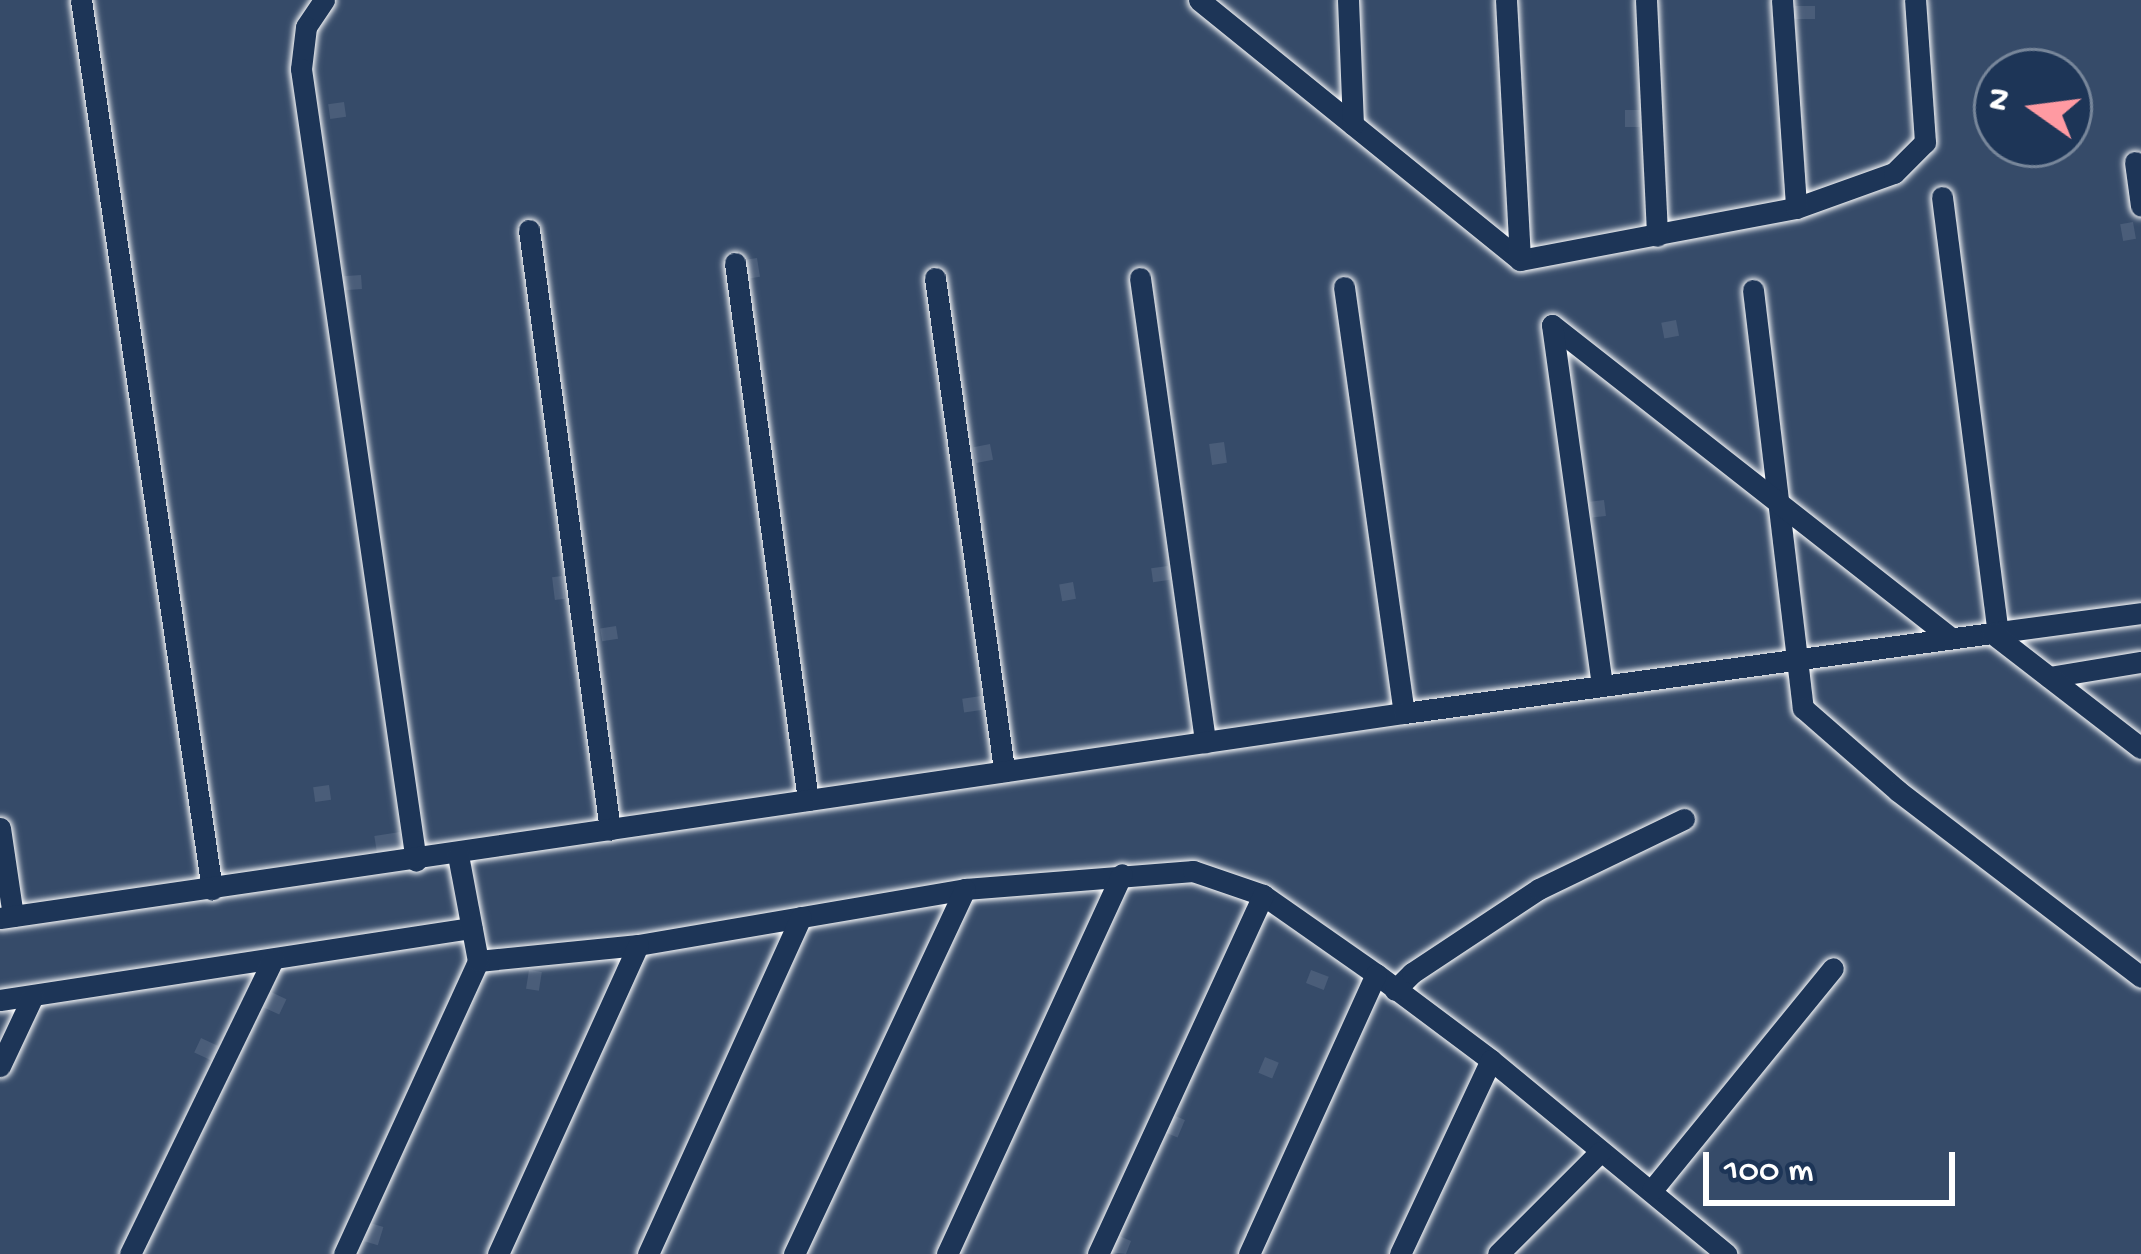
<!DOCTYPE html>
<style>
body{margin:0}
#map{position:relative;width:2141px;height:1254px;overflow:hidden;background:#1d3557;font-family:"Gochi Hand",sans-serif}
div>[style]{position:absolute}
.green>*{inset:0;background:#364b69}
.building>*{inset:0;background:#4a5d79;transform-origin:0 0}
.roads{filter:drop-shadow(0 0 3px #fff) drop-shadow(0 0 3px #fff)}
.minor>*{height:21px;margin:-10.5px;padding:0 10.5px;transform-origin:10.5px;border-radius:10.5px;background:#1d3557}
span{translate:-50% -50%;white-space:nowrap;text-align:center;line-height:1.15;-webkit-text-stroke:9px #1d3557;paint-order:stroke}
.north{position:absolute;left:1973px;top:48px;width:120px;height:120px;box-sizing:border-box;background:#1d3557;border:3px solid #77869a;border-radius:50%;rotate:284deg;font-size:33px;font-weight:700;line-height:48px;text-align:center;color:#fff}
.north::after{content:'';display:block;margin:auto;width:42px;height:54px;background:#ff9aa2;clip-path:polygon(50% 0,100% 100%,50% 72%,0 100%)}
.scale{position:absolute;left:1703px;top:1152px;width:252px;height:54px;box-sizing:border-box;border:6px solid #fff;border-top:0;padding-left:15px;font-size:36px;line-height:42px;white-space:nowrap;color:#fff;-webkit-text-stroke:9px #1d3557;paint-order:stroke}
</style>
<div id="map">
<div class="green">
<div style="clip-path:polygon(evenodd,0 0,2141px 0,2141px 1254px,0 1254px,0 0,1997px 72px,2069px 72px,2069px 144px,1997px 144px,1997px 72px)"></div>
</div>
<div class="building">
<div style="left:1795px;top:6px;width:20px;height:13px"></div>
<div style="left:344px;top:102px;width:15px;height:16px;rotate:82deg"></div>
<div style="left:1625px;top:110px;width:15px;height:17px"></div>
<div style="left:2133px;top:222px;width:17px;height:13px;rotate:80deg"></div>
<div style="left:757px;top:258px;width:19px;height:16px;rotate:81deg"></div>
<div style="left:361px;top:275px;width:14px;height:18px;rotate:86deg"></div>
<div style="left:1676px;top:320px;width:16px;height:15px;rotate:79deg"></div>
<div style="left:1224px;top:442px;width:21px;height:15px;rotate:82deg"></div>
<div style="left:990px;top:444px;width:16px;height:17px;rotate:79deg"></div>
<div style="left:1604px;top:500px;width:16px;height:14px;rotate:83deg"></div>
<div style="left:1168px;top:566px;width:14px;height:17px;rotate:82deg"></div>
<div style="left:562px;top:576px;width:23px;height:10px;rotate:83deg"></div>
<div style="left:1073px;top:582px;width:17px;height:14px;rotate:80deg"></div>
<div style="left:616px;top:626px;width:13px;height:16px;rotate:81deg"></div>
<div style="left:981px;top:696px;width:14px;height:19px;rotate:82deg"></div>
<div style="left:329px;top:785px;width:15px;height:16px;rotate:82deg"></div>
<div style="left:400px;top:832px;width:19px;height:26px;rotate:81deg"></div>
<div style="left:529px;top:970px;width:13px;height:19px;rotate:9deg"></div>
<div style="left:1311px;top:970px;width:19px;height:14px;rotate:21deg"></div>
<div style="left:271px;top:992px;width:17px;height:17px;rotate:25deg"></div>
<div style="left:201px;top:1038px;width:19px;height:16px;rotate:25deg"></div>
<div style="left:1265px;top:1057px;width:15px;height:17px;rotate:23deg"></div>
<div style="left:1173px;top:1115px;width:13px;height:19px;rotate:23deg"></div>
<div style="left:370px;top:1223px;width:14px;height:19px;rotate:17deg"></div>
<div style="clip-path:polygon(1117px 1235px,1131px 1241px,1126px 1254px,1110px 1252px)"></div>
</div>
<div class="roads">
<div class="minor">
<div style="left:81px;top:0;width:899px;rotate:81.62deg"></div>
<div style="left:324px;top:0;width:32px;rotate:124deg"></div>
<div style="left:306px;top:27px;width:42px;rotate:96.8deg"></div>
<div style="left:301px;top:69px;width:800px;rotate:81.74deg"></div>
<div style="left:1199px;top:0;width:413px;rotate:39deg"></div>
<div style="left:1520px;top:260px;width:281px;rotate:-10.7deg"></div>
<div style="left:1796px;top:208px;width:104px;rotate:-19.7deg"></div>
<div style="left:1894px;top:173px;width:44px;rotate:-45deg"></div>
<div style="left:1925px;top:142px;width:142px;rotate:-94deg"></div>
<div style="left:1348px;top:0;width:125px;rotate:87.7deg"></div>
<div style="left:1506px;top:0;width:260px;rotate:86.9deg"></div>
<div style="left:1646px;top:0;width:236px;rotate:87.3deg"></div>
<div style="left:1782px;top:0;width:208px;rotate:86.1deg"></div>
<div style="left:2135px;top:162px;width:44px;rotate:82.2deg"></div>
<div style="left:1942px;top:197px;width:439px;rotate:82.7deg"></div>
<div style="left:529px;top:230px;width:605px;rotate:82.31deg"></div>
<div style="left:735px;top:263px;width:542px;rotate:82.26deg"></div>
<div style="left:935px;top:278px;width:498px;rotate:82deg"></div>
<div style="left:1140px;top:278px;width:469px;rotate:82deg"></div>
<div style="left:1344px;top:287px;width:430px;rotate:82deg"></div>
<div style="left:1753px;top:290px;width:421px;rotate:83.2deg"></div>
<div style="left:1803px;top:708px;width:126px;rotate:41.1deg"></div>
<div style="left:1898px;top:791px;width:306px;rotate:37.4deg"></div>
<div style="left:1552px;top:325px;width:507px;rotate:38.11deg"></div>
<div style="left:1552px;top:325px;width:364px;rotate:82.1deg"></div>
<div style="left:1992px;top:633px;width:150px;rotate:-7.6deg"></div>
<div style="left:2049px;top:677px;width:93px;rotate:-9.3deg"></div>
<div style="left:0;top:828px;width:89px;rotate:81.6deg"></div>
<div style="left:0;top:918px;width:1419px;rotate:-8.31deg"></div>
<div style="left:1404px;top:713px;width:593px;rotate:-7.75deg"></div>
<div style="left:1992px;top:633px;width:188px;rotate:37.7deg"></div>
<div style="left:478px;top:961px;width:161px;rotate:-5.7deg"></div>
<div style="left:638px;top:945px;width:332px;rotate:-9.7deg"></div>
<div style="left:965px;top:889px;width:229px;rotate:-4.5deg"></div>
<div style="left:1193px;top:871px;width:74px;rotate:18.9deg"></div>
<div style="left:1263px;top:895px;width:138px;rotate:35deg"></div>
<div style="left:1376px;top:974px;width:144px;rotate:36.8deg"></div>
<div style="left:1491px;top:1060px;width:305px;rotate:39.5deg"></div>
<div style="left:1395px;top:990px;width:24px;rotate:-45deg"></div>
<div style="left:1412px;top:973px;width:152px;rotate:-33.5deg"></div>
<div style="left:1539px;top:889px;width:161px;rotate:-25.8deg"></div>
<div style="left:0;top:1000px;width:477px;rotate:-8.7deg"></div>
<div style="left:0;top:1066px;width:77px;rotate:-64.8deg"></div>
<div style="left:1652px;top:1190px;width:286px;rotate:-50.8deg"></div>
<div style="left:130px;top:1254px;width:328px;rotate:-64.1deg"></div>
<div style="left:344px;top:1254px;width:322px;rotate:-65.4deg"></div>
<div style="left:478px;top:961px;width:108px;rotate:-100.7deg"></div>
<div style="left:498px;top:1254px;width:339px;rotate:-65.6deg"></div>
<div style="left:648px;top:1254px;width:370px;rotate:-65.6deg"></div>
<div style="left:794px;top:1254px;width:403px;rotate:-64.9deg"></div>
<div style="left:947px;top:1254px;width:418px;rotate:-65.3deg"></div>
<div style="left:1098px;top:1254px;width:395px;rotate:-65.3deg"></div>
<div style="left:1249px;top:1254px;width:307px;rotate:-65.6deg"></div>
<div style="left:1400px;top:1254px;width:214px;rotate:-64.9deg"></div>
<div style="left:1498px;top:1254px;width:144px;rotate:-45deg"></div>
</div>
</div>
<div class="north">N</div>
<div class="scale">100 m</div>
</div>
